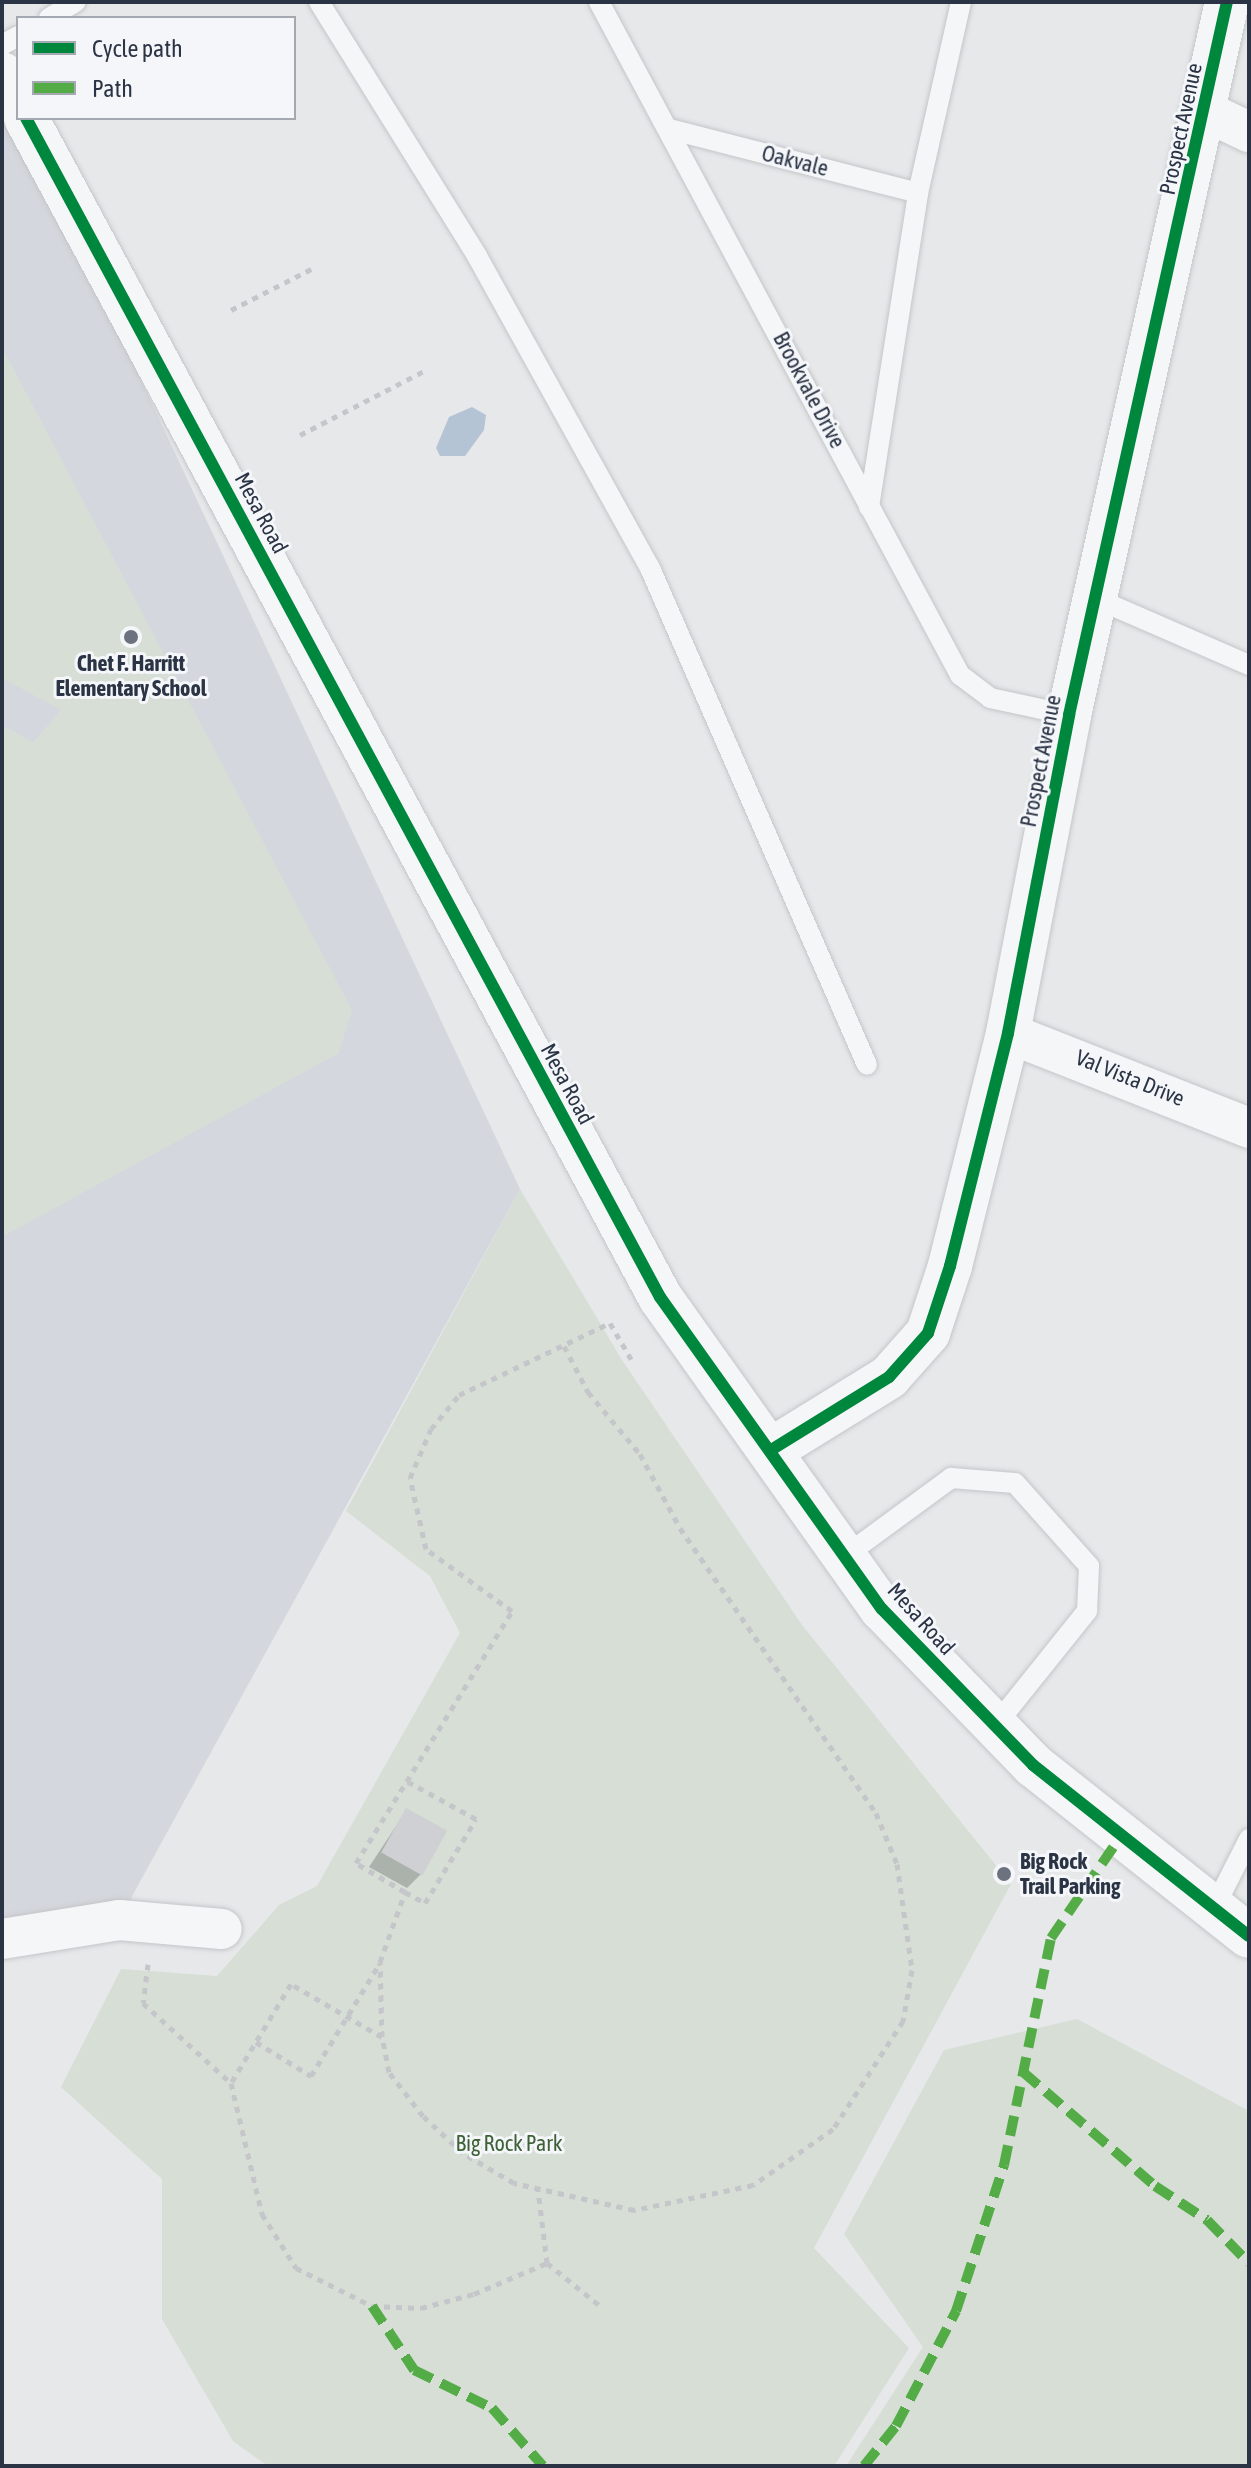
<!DOCTYPE html>
<style>
body{margin:0}
#map{position:relative;width:1251px;height:2468px;overflow:hidden;background:#e6e8ea;font-family:"Asap Condensed",sans-serif}
div>[style]{position:absolute}
.built>*{inset:0;background:#d4d7dd}
.green>*{inset:0;background:#d6ded6}
.water>*{inset:0;background:#b4c4d5}
.shadow>*{inset:0;background:#0003}
.building>*{inset:0;background:#ced0d3;transform-origin:0 0}
.path>*{height:5px;margin-top:-2.5px;transform-origin:0;background:repeating-linear-gradient(90deg,#c5c6ca 0 6px,transparent 0 12px)}
.roads{filter:drop-shadow(0 0 2px #c4c6c8) drop-shadow(0 0 2px #c4c6c8)}
.service>*{height:20px;margin:-10px;padding:0 10px;transform-origin:10px;border-radius:10px;background:#f5f6f7}
.minor>*{height:40px;margin:-20px;padding:0 20px;transform-origin:20px;border-radius:20px;background:#f5f6f7}
.tertiary>*{height:44px;margin:-22px;padding:0 22px;transform-origin:22px;border-radius:22px;background:#f5f6f7}
.quiet>*{height:10px;margin-top:-5px;transform-origin:0;background:repeating-linear-gradient(90deg,#54ac47 0 20px,transparent 0 30px)}
.cycleway>*{height:12px;margin:-6px;padding:0 6px;transform-origin:6px;border-radius:6px;background:#00873e}
.dots>*{width:22px;height:22px;translate:-50% -50%;box-sizing:border-box;border:4px solid #f4f6f9;border-radius:50%}
span{translate:-50% -50%;white-space:nowrap;text-align:center;line-height:1.15;-webkit-text-stroke:6px #f4f6f9;paint-order:stroke}
.street-label{font-size:22px;color:#2b3445}
.poi-label{font-size:22px;color:#2b3445;font-weight:700}
.left{translate:0 -50%;text-align:left}
.park-label{font-size:22px;color:#3f6138}
.frame{position:absolute;inset:0;border:4px solid #2b3445;pointer-events:none}
.legend{position:absolute;left:16px;top:16px;width:280px;height:104px;box-sizing:border-box;background:#f4f6f9;border:2px solid #a4a8b1;margin:0;padding:10px 14px;list-style:none;font-size:24px;color:#2b3445}
.legend li{display:flex;align-items:center;gap:16px;height:40px}
.legend b{width:40px;border:2px solid #a4a8b1}
</style>
<div id="map">
<div class="built">
<div style="clip-path:polygon(2px 84px,520px 1189px,119px 1920px,2px 1939px)"></div>
</div>
<div class="green">
<div style="clip-path:polygon(2px 347px,352px 1010px,339px 1053px,2px 1237px,2px 725px,33px 742px,61px 710px,2px 678px)"></div>
<div style="clip-path:polygon(520px 1189px,622px 1360px,802px 1625px,1011px 1884px,814px 2248px,909px 2348px,834px 2466px,268px 2466px,233px 2441px,162px 2319px,162px 2179px,61px 2087px,121px 1969px,217px 1976px,279px 1905px,317px 1886px,460px 1633px,430px 1576px,346px 1511px)"></div>
<div style="clip-path:polygon(1077px 2019px,1249px 2111px,1249px 2466px,846px 2466px,923px 2347px,844px 2234px,944px 2050px)"></div>
</div>
<div class="water">
<div style="clip-path:polygon(472px 407px,486px 415px,484px 430px,465px 456px,440px 456px,436px 448px,449px 417px)"></div>
</div>
<div class="shadow">
<div style="clip-path:polygon(406px 1811px,421px 1874px,407px 1888px,369px 1867px)"></div>
</div>
<div class="building">
<div style="left:406px;top:1808px;width:47px;height:51px;rotate:29deg"></div>
</div>
<div class="path">
<div style="left:231px;top:310px;width:94px;rotate:-27.1deg"></div>
<div style="left:300px;top:435px;width:142px;rotate:-27.3deg"></div>
<div style="left:564px;top:1346px;width:52px;rotate:62.4deg"></div>
<div style="left:588px;top:1392px;width:81px;rotate:50deg"></div>
<div style="left:640px;top:1454px;width:84px;rotate:61.6deg"></div>
<div style="left:680px;top:1528px;width:346px;rotate:55.5deg"></div>
<div style="left:876px;top:1813px;width:55px;rotate:67.6deg"></div>
<div style="left:897px;top:1864px;width:107px;rotate:81.9deg"></div>
<div style="left:912px;top:1970px;width:52px;rotate:100deg"></div>
<div style="left:903px;top:2021px;width:129px;rotate:122.9deg"></div>
<div style="left:833px;top:2129px;width:98px;rotate:145deg"></div>
<div style="left:753px;top:2185px;width:122px;rotate:168.1deg"></div>
<div style="left:634px;top:2210px;width:123px;rotate:-167.3deg"></div>
<div style="left:514px;top:2183px;width:59px;rotate:-149.5deg"></div>
<div style="left:463px;top:2153px;width:54px;rotate:-137.2deg"></div>
<div style="left:423px;top:2116px;width:56px;rotate:-127.7deg"></div>
<div style="left:389px;top:2072px;width:36px;rotate:-101deg"></div>
<div style="left:382px;top:2037px;width:75px;rotate:-91.5deg"></div>
<div style="left:380px;top:1962px;width:74px;rotate:-70.3deg"></div>
<div style="left:405px;top:1892px;width:57px;rotate:-149.4deg"></div>
<div style="left:356px;top:1863px;width:296px;rotate:-58.2deg"></div>
<div style="left:512px;top:1611px;width:106px;rotate:-144.2deg"></div>
<div style="left:426px;top:1549px;width:73px;rotate:-102.7deg"></div>
<div style="left:410px;top:1478px;width:53px;rotate:-66.8deg"></div>
<div style="left:431px;top:1429px;width:44px;rotate:-50.5deg"></div>
<div style="left:459px;top:1395px;width:167px;rotate:-25.5deg"></div>
<div style="left:610px;top:1323px;width:42px;rotate:59.7deg"></div>
<div style="left:405px;top:1892px;width:23px;rotate:29deg"></div>
<div style="left:425px;top:1903px;width:98px;rotate:-58.7deg"></div>
<div style="left:476px;top:1819px;width:79px;rotate:-151.2deg"></div>
<div style="left:148px;top:1964px;width:39px;rotate:97deg"></div>
<div style="left:143px;top:2003px;width:119px;rotate:42.3deg"></div>
<div style="left:382px;top:2037px;width:105px;rotate:-149.8deg"></div>
<div style="left:291px;top:1984px;width:116px;rotate:121.2deg"></div>
<div style="left:231px;top:2083px;width:135px;rotate:76.7deg"></div>
<div style="left:262px;top:2214px;width:64px;rotate:57.8deg"></div>
<div style="left:296px;top:2268px;width:85px;rotate:26.6deg"></div>
<div style="left:372px;top:2306px;width:49px;rotate:2.3deg"></div>
<div style="left:421px;top:2308px;width:55px;rotate:-14.8deg"></div>
<div style="left:474px;top:2294px;width:79px;rotate:-23deg"></div>
<div style="left:547px;top:2263px;width:74px;rotate:-97deg"></div>
<div style="left:256px;top:2042px;width:65px;rotate:31.7deg"></div>
<div style="left:311px;top:2076px;width:132px;rotate:-58.6deg"></div>
<div style="left:547px;top:2263px;width:67px;rotate:38.9deg"></div>
</div>
<div class="roads">
<div class="service">
<div style="left:319px;top:2px;width:299px;rotate:58.1deg"></div>
<div style="left:477px;top:256px;width:357px;rotate:61deg"></div>
<div style="left:650px;top:568px;width:542px;rotate:66.41deg"></div>
<div style="left:599px;top:2px;width:764px;rotate:61.79deg"></div>
<div style="left:960px;top:675px;width:38px;rotate:37deg"></div>
<div style="left:990px;top:698px;width:81px;rotate:12.1deg"></div>
<div style="left:49px;top:18px;width:31px;rotate:-31deg"></div>
<div style="left:2px;top:45px;width:18px;rotate:-29deg"></div>
<div style="left:673px;top:130px;width:253px;rotate:14.4deg"></div>
<div style="left:869px;top:507px;width:318px;rotate:-81.1deg"></div>
<div style="left:918px;top:193px;width:196px;rotate:-77.3deg"></div>
<div style="left:1097px;top:599px;width:166px;rotate:23.5deg"></div>
<div style="left:845px;top:1556px;width:132px;rotate:-36.3deg"></div>
<div style="left:951px;top:1478px;width:64px;rotate:4.5deg"></div>
<div style="left:1015px;top:1483px;width:111px;rotate:48.3deg"></div>
<div style="left:1089px;top:1566px;width:45px;rotate:92.5deg"></div>
<div style="left:1087px;top:1611px;width:147px;rotate:128.7deg"></div>
<div style="left:1213px;top:1910px;width:80px;rotate:-63.1deg"></div>
</div>
<div class="minor">
<div style="left:1207px;top:112px;width:47px;rotate:25.5deg"></div>
<div style="left:1008px;top:1033px;width:259px;rotate:21.5deg"></div>
<div style="left:2px;top:1939px;width:119px;rotate:-9.2deg"></div>
<div style="left:119px;top:1920px;width:103px;rotate:5deg"></div>
</div>
<div class="tertiary">
<div style="left:2px;top:74px;width:34px;rotate:62deg"></div>
<div style="left:26px;top:118px;width:1339px;rotate:61.73deg"></div>
<div style="left:660px;top:1297px;width:383px;rotate:54.6deg"></div>
<div style="left:882px;top:1609px;width:217px;rotate:45.9deg"></div>
<div style="left:1033px;top:1765px;width:275px;rotate:38.4deg"></div>
<div style="left:771px;top:1450px;width:139px;rotate:-31.7deg"></div>
<div style="left:889px;top:1377px;width:59px;rotate:-48.4deg"></div>
<div style="left:928px;top:1333px;width:71px;rotate:-71.8deg"></div>
<div style="left:950px;top:1266px;width:240px;rotate:-76deg"></div>
<div style="left:1008px;top:1033px;width:324px;rotate:-79.1deg"></div>
<div style="left:1069px;top:715px;width:730px;rotate:-77.51deg"></div>
</div>
</div>
<div class="quiet">
<div style="left:1023px;top:2072px;width:174px;rotate:40.8deg"></div>
<div style="left:1155px;top:2186px;width:62px;rotate:33.2deg"></div>
<div style="left:1207px;top:2220px;width:60px;rotate:45.7deg"></div>
<div style="left:372px;top:2306px;width:77px;rotate:56.7deg"></div>
<div style="left:414px;top:2370px;width:87px;rotate:26deg"></div>
<div style="left:492px;top:2408px;width:77px;rotate:48.7deg"></div>
<div style="left:864px;top:2466px;width:51px;rotate:-51.3deg"></div>
<div style="left:896px;top:2426px;width:130px;rotate:-62.4deg"></div>
<div style="left:956px;top:2311px;width:154px;rotate:-71.8deg"></div>
<div style="left:1004px;top:2165px;width:232px;rotate:-78.3deg"></div>
<div style="left:1051px;top:1938px;width:119px;rotate:-55.6deg"></div>
</div>
<div class="cycleway">
<div style="left:26px;top:118px;width:1339px;rotate:61.73deg"></div>
<div style="left:660px;top:1297px;width:383px;rotate:54.6deg"></div>
<div style="left:882px;top:1609px;width:217px;rotate:45.9deg"></div>
<div style="left:1033px;top:1765px;width:275px;rotate:38.4deg"></div>
<div style="left:771px;top:1450px;width:139px;rotate:-31.7deg"></div>
<div style="left:889px;top:1377px;width:59px;rotate:-48.4deg"></div>
<div style="left:928px;top:1333px;width:71px;rotate:-71.8deg"></div>
<div style="left:950px;top:1266px;width:240px;rotate:-76deg"></div>
<div style="left:1008px;top:1033px;width:324px;rotate:-79.1deg"></div>
<div style="left:1069px;top:715px;width:730px;rotate:-77.51deg"></div>
</div>
<div class="dots">
<div style="left:131px;top:637px;background:#6c737f"></div>
<div style="left:1004px;top:1874px;background:#6c737f"></div>
</div>
<div class="street-label">
<span style="left:1181px;top:129px;rotate:-78deg">Prospect Avenue</span>
<span style="left:795px;top:161px;rotate:14deg">Oakvale</span>
<span style="left:809px;top:390px;rotate:62deg">Brookvale Drive</span>
<span style="left:261px;top:513px;rotate:62deg">Mesa Road</span>
<span style="left:1041px;top:761px;rotate:-79deg">Prospect Avenue</span>
<span style="left:1130px;top:1078px;rotate:22deg">Val Vista Drive</span>
<span style="left:567px;top:1084px;rotate:62deg">Mesa Road</span>
<span style="left:921px;top:1619px;rotate:48deg">Mesa Road</span>
</div>
<div class="poi-label">
<span style="left:131px;top:676px">Chet F. Harritt<br>Elementary School</span>
<span class="left" style="left:1020px;top:1874px">Big Rock<br>Trail Parking</span>
</div>
<div class="park-label">
<span style="left:509px;top:2144px">Big Rock Park</span>
</div>
<div class="frame"></div>
<ul class="legend">
<li><b style="height:10px;background:#00873e"></b>Cycle path</li>
<li><b style="height:10px;background:#54ac47"></b>Path</li>
</ul>
</div>
